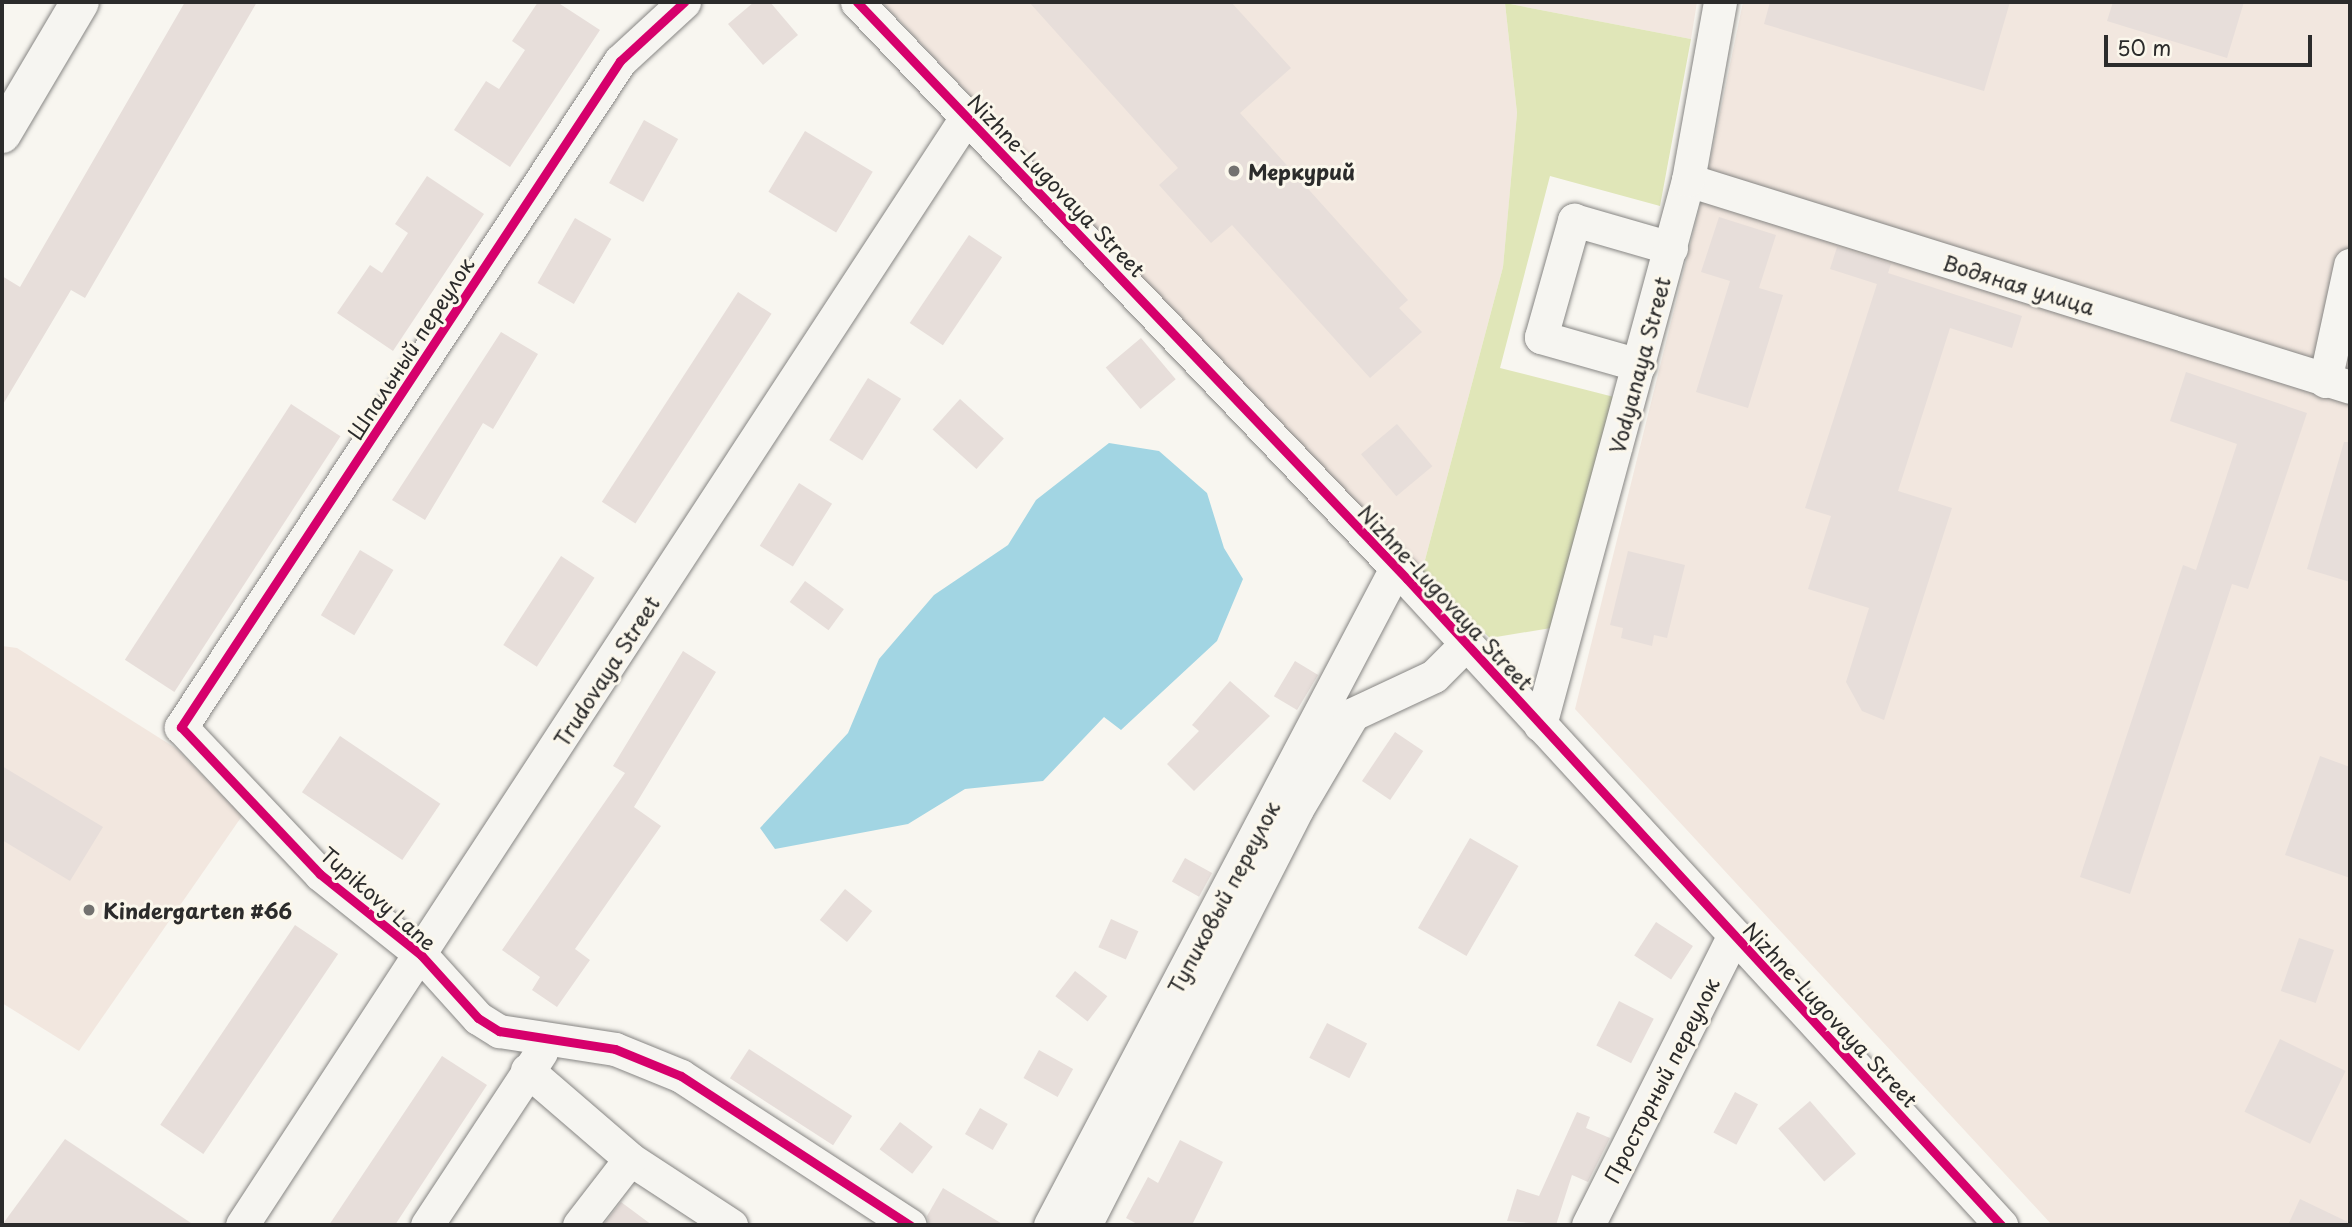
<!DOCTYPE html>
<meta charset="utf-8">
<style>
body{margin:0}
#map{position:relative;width:2352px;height:1227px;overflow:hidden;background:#f8f6f0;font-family:"Playpen Sans",sans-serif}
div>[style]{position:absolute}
.built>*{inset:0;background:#f2e7df}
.green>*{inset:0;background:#e0e6b8}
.water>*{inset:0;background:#a2d5e3}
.building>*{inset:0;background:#e7deda;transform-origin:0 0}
.roads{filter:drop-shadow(0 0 2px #878684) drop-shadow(0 0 2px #878684)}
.minor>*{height:33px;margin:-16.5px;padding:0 16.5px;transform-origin:16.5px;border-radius:16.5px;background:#f6f5f1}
.major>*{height:38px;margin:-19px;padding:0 19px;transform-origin:19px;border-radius:19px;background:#f6f5f1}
.cycleway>*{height:9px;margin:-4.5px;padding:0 4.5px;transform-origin:4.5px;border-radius:4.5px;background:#d6006c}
.dots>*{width:19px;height:19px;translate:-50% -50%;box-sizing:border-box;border:4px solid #fbf7ec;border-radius:50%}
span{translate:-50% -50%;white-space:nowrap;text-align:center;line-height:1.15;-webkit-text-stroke:6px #fbf7ec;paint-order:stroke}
.poi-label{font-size:21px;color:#2b2b2b;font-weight:700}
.left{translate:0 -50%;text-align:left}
.street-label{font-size:21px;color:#2b2b2b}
.frame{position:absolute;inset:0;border:4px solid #2b2b2b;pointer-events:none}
.scale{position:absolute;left:2104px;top:35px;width:208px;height:32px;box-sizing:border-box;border:4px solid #2b2b2b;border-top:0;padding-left:9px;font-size:21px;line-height:24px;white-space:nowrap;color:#2b2b2b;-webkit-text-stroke:5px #fbf7ec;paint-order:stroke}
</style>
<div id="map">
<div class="built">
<div style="clip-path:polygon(882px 2px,1697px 2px,1691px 39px,1505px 3px,1517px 113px,1503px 267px,1421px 575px)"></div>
<div style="clip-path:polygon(1743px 2px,2350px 2px,2350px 1225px,2052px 1225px,1575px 709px,1705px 185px)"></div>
<div style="clip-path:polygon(2px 646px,17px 648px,177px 749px,242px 816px,79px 1051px,2px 1003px)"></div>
</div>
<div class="green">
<div style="clip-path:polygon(1505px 3px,1691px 39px,1660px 206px,1550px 176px,1500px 368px,1614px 397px,1551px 628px,1490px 638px,1421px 575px,1503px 267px,1517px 113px)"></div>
</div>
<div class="water">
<div style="clip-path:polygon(1109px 443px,1159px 451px,1207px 493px,1224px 548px,1243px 579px,1217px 641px,1121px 730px,1104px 717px,1043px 781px,965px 789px,908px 824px,775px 849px,760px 828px,848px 733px,879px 659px,934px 595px,1008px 545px,1036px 500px)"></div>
</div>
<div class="building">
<div style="clip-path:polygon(185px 2px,257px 2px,85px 298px,71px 290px,2px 406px,2px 276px,20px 287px)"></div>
<div style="clip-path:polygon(538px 2px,557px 2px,600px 30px,510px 167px,454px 130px,486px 81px,499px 89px,525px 50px,512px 41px)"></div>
<div style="clip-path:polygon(754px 2px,770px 2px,798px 35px,763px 65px,728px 24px)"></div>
<div style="clip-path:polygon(1029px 2px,1231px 2px,1291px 68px,1240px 113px,1408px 300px,1399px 308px,1422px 332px,1370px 378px,1232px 225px,1211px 243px,1159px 185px,1178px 168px)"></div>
<div style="clip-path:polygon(1770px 2px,2010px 2px,1984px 91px,1764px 24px)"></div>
<div style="clip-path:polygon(2113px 2px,2244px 2px,2227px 58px,2107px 21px)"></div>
<div style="left:644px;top:120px;width:39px;height:72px;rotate:29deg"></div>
<div style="left:805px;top:131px;width:79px;height:71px;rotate:31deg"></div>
<div style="clip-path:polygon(427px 176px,484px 214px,393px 351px,337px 313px,370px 265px,382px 273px,408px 233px,395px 224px)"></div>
<div style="clip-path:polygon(1719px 217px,1776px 235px,1759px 288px,1783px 295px,1748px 408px,1696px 392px,1730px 281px,1701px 272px)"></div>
<div style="left:575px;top:218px;width:42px;height:75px;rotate:30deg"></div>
<div style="left:969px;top:235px;width:40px;height:106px;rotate:34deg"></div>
<div style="clip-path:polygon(1837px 247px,1891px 264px,1888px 273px,2022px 316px,2012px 348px,1950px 328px,1898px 491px,1952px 508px,1884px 720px,1862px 711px,1846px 682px,1869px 608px,1808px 589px,1831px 516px,1805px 508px,1877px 284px,1830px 269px)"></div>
<div style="left:738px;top:292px;width:40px;height:250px;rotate:33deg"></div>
<div style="clip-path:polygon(501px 332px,538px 354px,493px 429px,483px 423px,425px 520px,392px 500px)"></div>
<div style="left:1141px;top:338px;width:54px;height:46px;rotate:50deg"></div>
<div style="clip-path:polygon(2186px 372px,2307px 413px,2248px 589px,2232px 584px,2130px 894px,2080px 877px,2183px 565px,2196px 570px,2237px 444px,2170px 421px)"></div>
<div style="left:868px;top:378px;width:39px;height:73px;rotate:32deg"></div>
<div style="left:960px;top:399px;width:59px;height:41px;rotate:42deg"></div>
<div style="left:291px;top:404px;width:59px;height:305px;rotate:33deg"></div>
<div style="left:1397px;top:424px;width:55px;height:47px;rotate:50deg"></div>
<div style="clip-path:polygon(2344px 442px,2350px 442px,2350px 582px,2307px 569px)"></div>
<div style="left:799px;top:483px;width:39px;height:74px;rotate:32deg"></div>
<div style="left:360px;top:550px;width:39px;height:76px;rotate:31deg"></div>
<div style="clip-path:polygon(1628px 551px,1685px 565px,1667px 638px,1654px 635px,1652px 646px,1621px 638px,1623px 628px,1610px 625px)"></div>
<div style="left:561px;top:556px;width:40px;height:106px;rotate:33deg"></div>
<div style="left:805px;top:581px;width:48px;height:26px;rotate:36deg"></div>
<div style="clip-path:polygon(683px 651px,716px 672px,634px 807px,661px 826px,575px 949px,590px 960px,557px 1007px,532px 990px,540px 977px,502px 950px,625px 773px,613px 766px)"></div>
<div style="left:1295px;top:661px;width:27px;height:41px;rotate:31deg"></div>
<div style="clip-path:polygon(1230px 681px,1270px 716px,1194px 791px,1167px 764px,1199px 731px,1192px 725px)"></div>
<div style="left:1395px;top:732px;width:34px;height:59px;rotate:34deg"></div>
<div style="left:340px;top:736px;width:121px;height:68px;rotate:34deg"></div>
<div style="clip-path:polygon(2320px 756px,2350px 767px,2350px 878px,2285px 855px)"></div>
<div style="clip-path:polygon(2px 766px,103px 827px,70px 881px,2px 840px)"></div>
<div style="left:1470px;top:838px;width:56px;height:104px;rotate:30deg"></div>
<div style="left:1185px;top:858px;width:31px;height:27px;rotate:29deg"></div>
<div style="left:845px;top:889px;width:35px;height:40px;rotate:39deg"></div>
<div style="left:1111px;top:919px;width:30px;height:31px;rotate:24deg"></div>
<div style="left:1656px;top:922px;width:44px;height:40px;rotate:33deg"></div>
<div style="left:295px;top:925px;width:52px;height:241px;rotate:34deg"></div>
<div style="left:2299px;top:938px;width:37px;height:56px;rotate:19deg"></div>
<div style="left:1075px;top:971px;width:41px;height:32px;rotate:38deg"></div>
<div style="left:1619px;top:1001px;width:39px;height:50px;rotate:27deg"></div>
<div style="left:1327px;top:1023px;width:45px;height:39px;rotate:27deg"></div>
<div style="left:2280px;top:1039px;width:73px;height:81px;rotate:26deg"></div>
<div style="left:749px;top:1049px;width:123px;height:35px;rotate:33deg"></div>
<div style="left:1039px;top:1050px;width:39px;height:32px;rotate:29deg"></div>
<div style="clip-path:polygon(442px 1056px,487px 1085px,395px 1225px,329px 1225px)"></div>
<div style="left:1735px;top:1092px;width:26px;height:46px;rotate:28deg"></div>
<div style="left:1810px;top:1101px;width:70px;height:42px;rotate:49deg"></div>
<div style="left:980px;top:1108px;width:32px;height:30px;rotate:30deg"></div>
<div style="clip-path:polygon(1577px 1112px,1590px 1117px,1586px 1128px,1610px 1138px,1588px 1182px,1572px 1175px,1556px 1225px,1507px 1221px,1517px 1189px,1539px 1196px)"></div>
<div style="left:900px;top:1122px;width:41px;height:34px;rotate:37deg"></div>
<div style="clip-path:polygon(65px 1139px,194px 1225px,2px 1225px)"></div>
<div style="clip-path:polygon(1180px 1140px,1223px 1162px,1192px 1225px,1139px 1225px,1126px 1218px,1148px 1177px,1158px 1183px)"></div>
<div style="clip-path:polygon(943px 1188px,1004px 1225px,929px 1225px,927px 1216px)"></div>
<div style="clip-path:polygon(2300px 1199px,2350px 1223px,2350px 1225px,2288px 1225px)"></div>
<div style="clip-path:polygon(621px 1202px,652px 1225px,603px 1225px)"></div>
</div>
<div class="roads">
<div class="minor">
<div style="left:684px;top:2px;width:87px;rotate:137.3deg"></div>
<div style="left:620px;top:61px;width:798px;rotate:123.39deg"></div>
<div style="left:181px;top:727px;width:202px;rotate:46.6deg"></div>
<div style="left:320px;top:874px;width:129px;rotate:38.7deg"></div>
<div style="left:421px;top:955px;width:85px;rotate:47.9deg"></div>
<div style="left:478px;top:1018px;width:25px;rotate:32deg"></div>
<div style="left:499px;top:1031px;width:117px;rotate:8.8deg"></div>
<div style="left:615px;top:1049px;width:71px;rotate:22.2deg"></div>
<div style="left:681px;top:1076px;width:273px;rotate:33.1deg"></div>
<div style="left:857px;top:2px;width:797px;rotate:46.37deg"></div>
<div style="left:1407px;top:579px;width:878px;rotate:47.4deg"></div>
<div style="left:1688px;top:180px;width:694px;rotate:17.36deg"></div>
<div style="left:1639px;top:365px;width:102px;rotate:-164.1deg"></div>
<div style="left:1541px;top:337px;width:122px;rotate:-74.2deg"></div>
<div style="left:1574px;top:220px;width:101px;rotate:16.1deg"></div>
<div style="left:2325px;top:381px;width:119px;rotate:-77.8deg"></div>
<div style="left:1540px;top:725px;width:565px;rotate:-74.81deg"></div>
<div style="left:1688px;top:180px;width:181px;rotate:-79.8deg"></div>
<div style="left:527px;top:1070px;width:136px;rotate:40.8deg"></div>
<div style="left:630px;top:1159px;width:121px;rotate:33.2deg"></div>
<div style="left:242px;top:1225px;width:1325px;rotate:-56.83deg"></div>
<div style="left:427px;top:1225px;width:207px;rotate:-56.6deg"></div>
<div style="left:579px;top:1225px;width:83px;rotate:-52.3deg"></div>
<div style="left:1050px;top:1225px;width:743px;rotate:-62.23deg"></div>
<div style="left:1085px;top:1225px;width:467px;rotate:-63deg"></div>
<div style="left:1297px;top:809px;width:110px;rotate:-59.5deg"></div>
<div style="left:1353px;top:714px;width:89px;rotate:-25.1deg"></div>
<div style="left:1434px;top:676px;width:45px;rotate:-45deg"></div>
<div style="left:1588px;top:1225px;width:325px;rotate:-63.3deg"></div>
</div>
<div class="major">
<div style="left:2px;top:134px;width:153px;rotate:-59.4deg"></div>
</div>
</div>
<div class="cycleway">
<div style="left:684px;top:2px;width:87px;rotate:137.3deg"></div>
<div style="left:620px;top:61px;width:798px;rotate:123.39deg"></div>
<div style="left:181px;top:727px;width:202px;rotate:46.6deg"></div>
<div style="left:320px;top:874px;width:129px;rotate:38.7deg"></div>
<div style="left:421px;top:955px;width:85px;rotate:47.9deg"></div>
<div style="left:478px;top:1018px;width:25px;rotate:32deg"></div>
<div style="left:499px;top:1031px;width:117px;rotate:8.8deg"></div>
<div style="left:615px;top:1049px;width:71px;rotate:22.2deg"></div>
<div style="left:681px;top:1076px;width:273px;rotate:33.1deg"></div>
<div style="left:857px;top:2px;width:797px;rotate:46.37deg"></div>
<div style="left:1407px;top:579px;width:878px;rotate:47.4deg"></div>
</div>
<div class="dots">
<div style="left:1234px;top:171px;background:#737270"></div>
<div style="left:89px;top:910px;background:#737270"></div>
</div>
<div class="poi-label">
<span class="left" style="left:1248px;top:171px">Меркурий</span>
<span class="left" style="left:103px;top:910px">Kindergarten #66</span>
</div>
<div class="street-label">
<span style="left:1057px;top:185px;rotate:46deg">Nizhne-Lugovaya Street</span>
<span style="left:2019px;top:284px;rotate:17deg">Водяная улица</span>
<span style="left:410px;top:348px;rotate:-57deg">Шпальный переулок</span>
<span style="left:1639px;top:365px;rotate:-75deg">Vodyanaya Street</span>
<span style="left:1446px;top:597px;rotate:47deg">Nizhne-Lugovaya Street</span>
<span style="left:606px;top:671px;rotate:-57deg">Trudovaya Street</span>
<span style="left:1223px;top:897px;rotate:-62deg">Тупиковый переулок</span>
<span style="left:379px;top:898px;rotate:41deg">Tupikovy Lane</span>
<span style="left:1831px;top:1014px;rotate:47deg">Nizhne-Lugovaya Street</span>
<span style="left:1661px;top:1080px;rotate:-63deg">Просторный переулок</span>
</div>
<div class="frame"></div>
<div class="scale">50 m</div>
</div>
